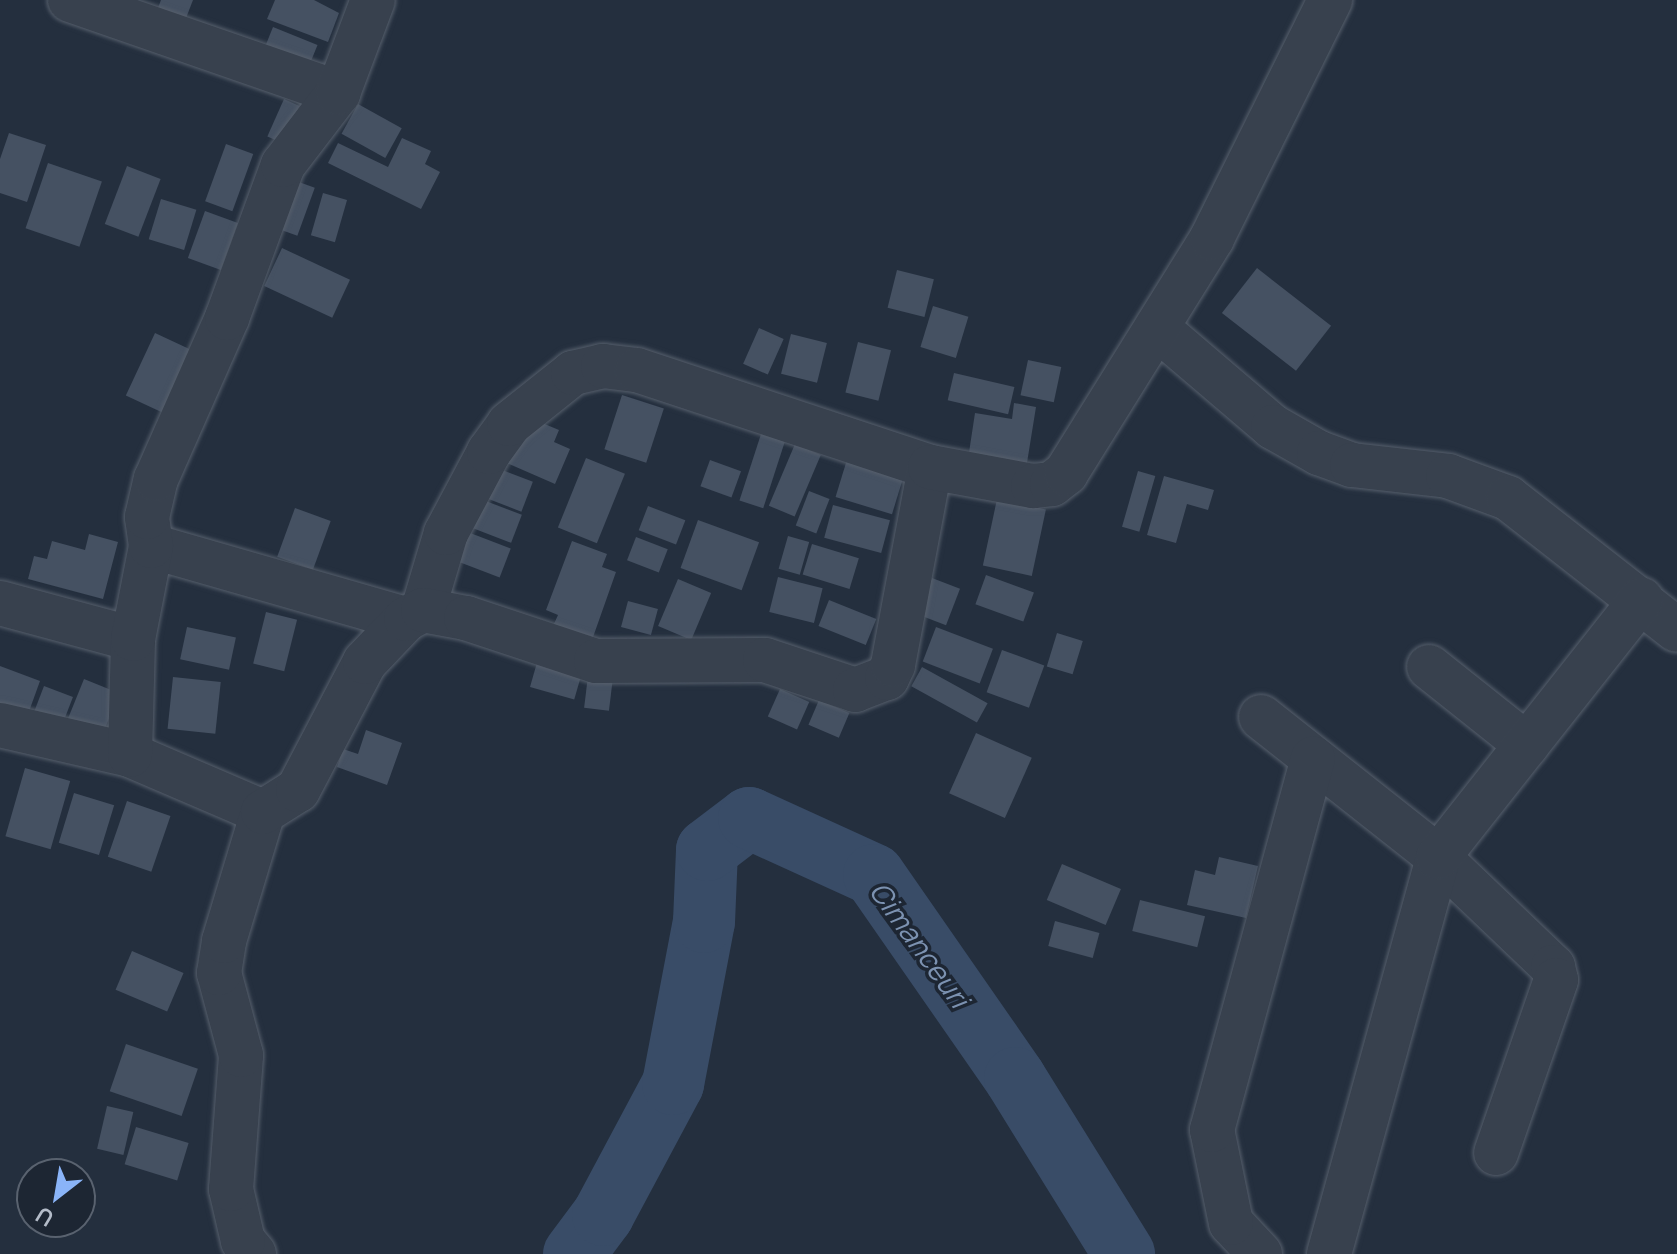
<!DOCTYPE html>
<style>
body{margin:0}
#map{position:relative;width:1677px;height:1254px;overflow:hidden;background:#242f3e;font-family:Manrope,sans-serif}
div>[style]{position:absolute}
.river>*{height:62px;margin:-31px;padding:0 31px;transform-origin:31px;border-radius:31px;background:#394c67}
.building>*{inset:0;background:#455162;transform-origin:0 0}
.roads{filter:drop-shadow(0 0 2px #565f6c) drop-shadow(0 0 2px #565f6c)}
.minor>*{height:44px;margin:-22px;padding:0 22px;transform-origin:22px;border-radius:22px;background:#38414e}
span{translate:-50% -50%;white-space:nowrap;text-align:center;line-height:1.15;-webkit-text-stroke:7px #1d2633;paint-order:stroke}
.water-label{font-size:28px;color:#7c92b1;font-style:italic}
.north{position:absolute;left:16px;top:1158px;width:80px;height:80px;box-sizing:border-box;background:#1d2633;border:2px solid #59626f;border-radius:50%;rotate:211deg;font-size:22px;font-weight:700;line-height:32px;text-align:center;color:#b4bcc9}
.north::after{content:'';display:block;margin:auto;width:28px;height:36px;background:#8ab4f8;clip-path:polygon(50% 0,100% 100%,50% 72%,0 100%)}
</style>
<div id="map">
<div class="river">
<div style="left:574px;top:1254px;width:49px;rotate:-53.4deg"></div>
<div style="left:603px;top:1215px;width:149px;rotate:-61.9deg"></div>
<div style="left:673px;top:1084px;width:165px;rotate:-79.2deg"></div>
<div style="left:704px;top:922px;width:72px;rotate:-87.6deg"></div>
<div style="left:707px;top:850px;width:53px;rotate:-37.3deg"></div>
<div style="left:749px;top:818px;width:137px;rotate:24.5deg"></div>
<div style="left:874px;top:875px;width:247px;rotate:55.2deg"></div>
<div style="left:1015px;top:1078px;width:207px;rotate:58.2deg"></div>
</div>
<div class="building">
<div style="clip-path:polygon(161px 0,193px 0,181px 31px,153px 21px)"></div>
<div style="clip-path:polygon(275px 0,314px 0,339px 13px,328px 42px,267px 19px)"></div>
<div style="left:273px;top:27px;width:48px;height:29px;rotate:22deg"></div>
<div style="left:284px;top:99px;width:17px;height:41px;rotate:24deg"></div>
<div style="left:358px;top:104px;width:50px;height:34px;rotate:29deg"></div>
<div style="clip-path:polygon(9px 133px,46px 145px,27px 202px,0 193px,0 159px)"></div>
<div style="clip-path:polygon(402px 138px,431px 151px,425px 164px,440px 172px,421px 209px,328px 163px,338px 143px,388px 167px)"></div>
<div style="left:226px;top:144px;width:29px;height:61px;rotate:20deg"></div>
<div style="left:48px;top:163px;width:57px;height:69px;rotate:19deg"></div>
<div style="left:127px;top:166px;width:36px;height:62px;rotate:21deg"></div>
<div style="left:296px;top:181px;width:20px;height:51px;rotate:20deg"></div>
<div style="left:323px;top:193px;width:25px;height:44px;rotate:16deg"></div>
<div style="left:161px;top:199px;width:37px;height:42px;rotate:17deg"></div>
<div style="left:205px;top:211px;width:35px;height:50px;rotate:20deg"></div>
<div style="left:282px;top:248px;width:75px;height:42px;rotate:25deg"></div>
<div style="left:1257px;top:268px;width:94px;height:57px;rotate:38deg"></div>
<div style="left:897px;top:270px;width:38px;height:39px;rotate:14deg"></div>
<div style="left:933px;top:306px;width:37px;height:43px;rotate:17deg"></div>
<div style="left:759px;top:328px;width:27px;height:39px;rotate:24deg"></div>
<div style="left:155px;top:333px;width:45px;height:69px;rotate:25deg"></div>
<div style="left:791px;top:334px;width:37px;height:41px;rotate:14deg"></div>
<div style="left:858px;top:342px;width:34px;height:52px;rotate:14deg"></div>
<div style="left:1028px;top:360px;width:34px;height:36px;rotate:12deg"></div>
<div style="left:954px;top:373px;width:62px;height:28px;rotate:13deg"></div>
<div style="left:622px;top:395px;width:44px;height:57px;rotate:18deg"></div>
<div style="clip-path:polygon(1014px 403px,1036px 407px,1026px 469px,968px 459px,975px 413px,1012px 419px)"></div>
<div style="clip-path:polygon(535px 420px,559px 430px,554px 442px,570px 449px,555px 484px,502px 461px)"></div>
<div style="left:762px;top:431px;width:25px;height:73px;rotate:18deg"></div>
<div style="left:795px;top:444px;width:28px;height:67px;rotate:23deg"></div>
<div style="left:849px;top:453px;width:59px;height:46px;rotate:17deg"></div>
<div style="left:586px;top:458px;width:42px;height:75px;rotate:22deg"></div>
<div style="left:710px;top:460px;width:33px;height:28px;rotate:20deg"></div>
<div style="left:489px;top:465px;width:47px;height:32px;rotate:21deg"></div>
<div style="left:1138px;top:471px;width:18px;height:58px;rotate:16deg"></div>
<div style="clip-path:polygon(1164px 476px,1214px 490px,1208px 510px,1187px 504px,1176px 543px,1147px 535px)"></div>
<div style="left:809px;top:491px;width:22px;height:37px;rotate:21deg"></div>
<div style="left:478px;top:498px;width:47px;height:30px;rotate:21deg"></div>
<div style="left:997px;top:499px;width:50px;height:68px;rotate:12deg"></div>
<div style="left:833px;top:505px;width:59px;height:34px;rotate:15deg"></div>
<div style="left:648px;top:506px;width:40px;height:26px;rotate:21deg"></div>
<div style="left:295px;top:508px;width:38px;height:52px;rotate:20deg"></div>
<div style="left:698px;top:520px;width:65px;height:51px;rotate:20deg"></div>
<div style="left:465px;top:531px;width:49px;height:31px;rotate:21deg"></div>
<div style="clip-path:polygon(89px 534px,118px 542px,103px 599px,28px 579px,34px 556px,47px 559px,52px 541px,85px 550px)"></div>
<div style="left:788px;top:536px;width:22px;height:34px;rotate:16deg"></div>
<div style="left:636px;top:537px;width:34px;height:25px;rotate:21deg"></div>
<div style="clip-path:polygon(572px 541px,607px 554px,602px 567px,616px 572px,592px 640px,553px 626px,558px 615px,546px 610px)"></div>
<div style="left:812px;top:544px;width:49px;height:32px;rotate:17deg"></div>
<div style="left:986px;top:575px;width:51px;height:31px;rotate:20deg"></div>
<div style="left:778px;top:577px;width:46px;height:36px;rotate:14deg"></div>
<div style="left:932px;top:578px;width:30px;height:39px;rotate:21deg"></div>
<div style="left:678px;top:579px;width:36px;height:51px;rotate:23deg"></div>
<div style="left:829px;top:600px;width:51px;height:28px;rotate:22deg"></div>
<div style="left:628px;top:601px;width:31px;height:27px;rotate:15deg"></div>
<div style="left:266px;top:612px;width:32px;height:53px;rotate:14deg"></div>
<div style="left:187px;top:627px;width:50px;height:33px;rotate:12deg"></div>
<div style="left:936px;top:627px;width:61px;height:37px;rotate:21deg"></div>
<div style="left:1057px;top:633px;width:27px;height:35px;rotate:17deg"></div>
<div style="left:1002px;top:650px;width:45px;height:45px;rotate:20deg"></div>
<div style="left:538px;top:659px;width:46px;height:29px;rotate:16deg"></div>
<div style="clip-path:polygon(0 666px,40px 681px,23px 728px,0 719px)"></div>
<div style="left:922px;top:667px;width:75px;height:22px;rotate:29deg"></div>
<div style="left:588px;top:676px;width:25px;height:32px;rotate:7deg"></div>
<div style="left:173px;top:677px;width:48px;height:52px;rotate:6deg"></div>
<div style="left:84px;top:679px;width:38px;height:57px;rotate:22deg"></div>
<div style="left:44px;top:686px;width:31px;height:38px;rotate:21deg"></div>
<div style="left:780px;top:689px;width:32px;height:30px;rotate:24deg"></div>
<div style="left:819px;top:700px;width:33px;height:27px;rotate:23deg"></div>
<div style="clip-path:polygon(366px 730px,402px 743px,387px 785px,337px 767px,343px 749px,358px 754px)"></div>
<div style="left:976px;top:733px;width:61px;height:66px;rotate:24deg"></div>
<div style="left:25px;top:768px;width:47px;height:71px;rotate:16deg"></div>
<div style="left:74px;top:793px;width:42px;height:52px;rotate:17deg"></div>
<div style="left:127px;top:801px;width:46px;height:59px;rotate:19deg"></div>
<div style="clip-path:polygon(1219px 857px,1258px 866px,1246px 918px,1187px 905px,1195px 870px,1215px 875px)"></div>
<div style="left:1062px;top:864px;width:64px;height:39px;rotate:23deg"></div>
<div style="left:1140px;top:900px;width:67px;height:32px;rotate:14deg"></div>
<div style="left:1055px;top:921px;width:46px;height:26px;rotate:15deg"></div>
<div style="left:132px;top:951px;width:56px;height:42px;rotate:23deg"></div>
<div style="left:126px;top:1044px;width:76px;height:50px;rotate:19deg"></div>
<div style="left:107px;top:1106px;width:27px;height:44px;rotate:13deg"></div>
<div style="left:136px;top:1127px;width:55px;height:39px;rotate:17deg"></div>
</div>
<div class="roads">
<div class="minor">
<div style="left:70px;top:0;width:284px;rotate:19.1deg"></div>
<div style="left:1157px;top:328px;width:153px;rotate:40.5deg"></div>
<div style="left:1273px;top:427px;width:53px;rotate:29.5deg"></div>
<div style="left:1319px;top:453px;width:35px;rotate:20deg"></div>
<div style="left:1352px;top:465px;width:97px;rotate:6.5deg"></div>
<div style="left:1448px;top:476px;width:64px;rotate:20.1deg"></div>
<div style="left:1508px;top:498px;width:214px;rotate:38deg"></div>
<div style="left:151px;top:546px;width:265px;rotate:16deg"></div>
<div style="left:0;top:603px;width:138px;rotate:15.1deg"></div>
<div style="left:423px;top:610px;width:80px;rotate:-73.4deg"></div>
<div style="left:446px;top:533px;width:92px;rotate:-62deg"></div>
<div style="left:489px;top:452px;width:34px;rotate:-54deg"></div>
<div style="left:509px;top:424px;width:82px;rotate:-38.6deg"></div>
<div style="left:573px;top:373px;width:31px;rotate:-13deg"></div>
<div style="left:603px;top:366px;width:34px;rotate:7deg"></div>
<div style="left:637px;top:370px;width:309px;rotate:18.3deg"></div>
<div style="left:1429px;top:667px;width:125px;rotate:38.5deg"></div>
<div style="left:1261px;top:717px;width:226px;rotate:38.3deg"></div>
<div style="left:1438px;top:857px;width:159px;rotate:43.7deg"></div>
<div style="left:1553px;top:967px;width:13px;rotate:77deg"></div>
<div style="left:1556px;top:980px;width:183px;rotate:109.1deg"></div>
<div style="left:0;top:725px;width:133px;rotate:13deg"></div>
<div style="left:263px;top:812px;width:145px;rotate:-156.8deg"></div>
<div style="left:130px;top:755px;width:116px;rotate:-88.5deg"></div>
<div style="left:133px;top:639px;width:95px;rotate:-79deg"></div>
<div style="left:151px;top:546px;width:29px;rotate:-98deg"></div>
<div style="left:147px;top:517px;width:39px;rotate:-77deg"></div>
<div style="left:156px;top:479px;width:176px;rotate:-66.2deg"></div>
<div style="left:227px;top:318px;width:163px;rotate:-69.9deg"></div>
<div style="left:283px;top:165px;width:91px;rotate:-52.6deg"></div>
<div style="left:338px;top:93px;width:99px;rotate:-69.4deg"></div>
<div style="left:254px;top:1254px;width:17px;rotate:-130deg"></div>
<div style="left:243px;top:1241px;width:53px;rotate:-103deg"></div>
<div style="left:231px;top:1189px;width:134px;rotate:-85.7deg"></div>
<div style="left:241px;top:1055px;width:85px;rotate:-105deg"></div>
<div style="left:219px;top:973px;width:32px;rotate:-81deg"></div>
<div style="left:224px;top:941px;width:135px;rotate:-73.2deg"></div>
<div style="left:263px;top:812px;width:41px;rotate:-32.2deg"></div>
<div style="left:298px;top:790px;width:144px;rotate:-62.4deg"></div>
<div style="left:365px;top:662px;width:59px;rotate:-46.4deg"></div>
<div style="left:406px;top:619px;width:19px;rotate:-28deg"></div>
<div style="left:423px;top:610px;width:44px;rotate:10.5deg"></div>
<div style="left:466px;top:618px;width:137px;rotate:18.3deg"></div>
<div style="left:596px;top:661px;width:169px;rotate:-0.3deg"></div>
<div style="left:765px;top:660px;width:95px;rotate:18.4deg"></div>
<div style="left:855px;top:690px;width:34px;rotate:-21deg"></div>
<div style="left:887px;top:678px;width:14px;rotate:-65deg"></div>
<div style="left:893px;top:665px;width:201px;rotate:-79.4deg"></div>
<div style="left:930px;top:467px;width:105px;rotate:10.5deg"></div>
<div style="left:1033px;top:486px;width:19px;rotate:-6deg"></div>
<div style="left:1052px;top:484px;width:18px;rotate:-38deg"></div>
<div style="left:1066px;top:473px;width:277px;rotate:-58.1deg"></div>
<div style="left:1212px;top:238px;width:266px;rotate:-63.6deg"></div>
<div style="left:1260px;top:1254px;width:42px;rotate:-133.1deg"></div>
<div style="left:1231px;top:1223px;width:95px;rotate:-101.5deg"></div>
<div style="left:1212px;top:1130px;width:385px;rotate:-74.8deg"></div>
<div style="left:1329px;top:1254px;width:412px;rotate:-74.6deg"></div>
<div style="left:1438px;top:857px;width:328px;rotate:-51.7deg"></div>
</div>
</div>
<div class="water-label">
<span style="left:920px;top:944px;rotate:54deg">Cimanceuri</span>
</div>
<div class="north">U</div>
</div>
